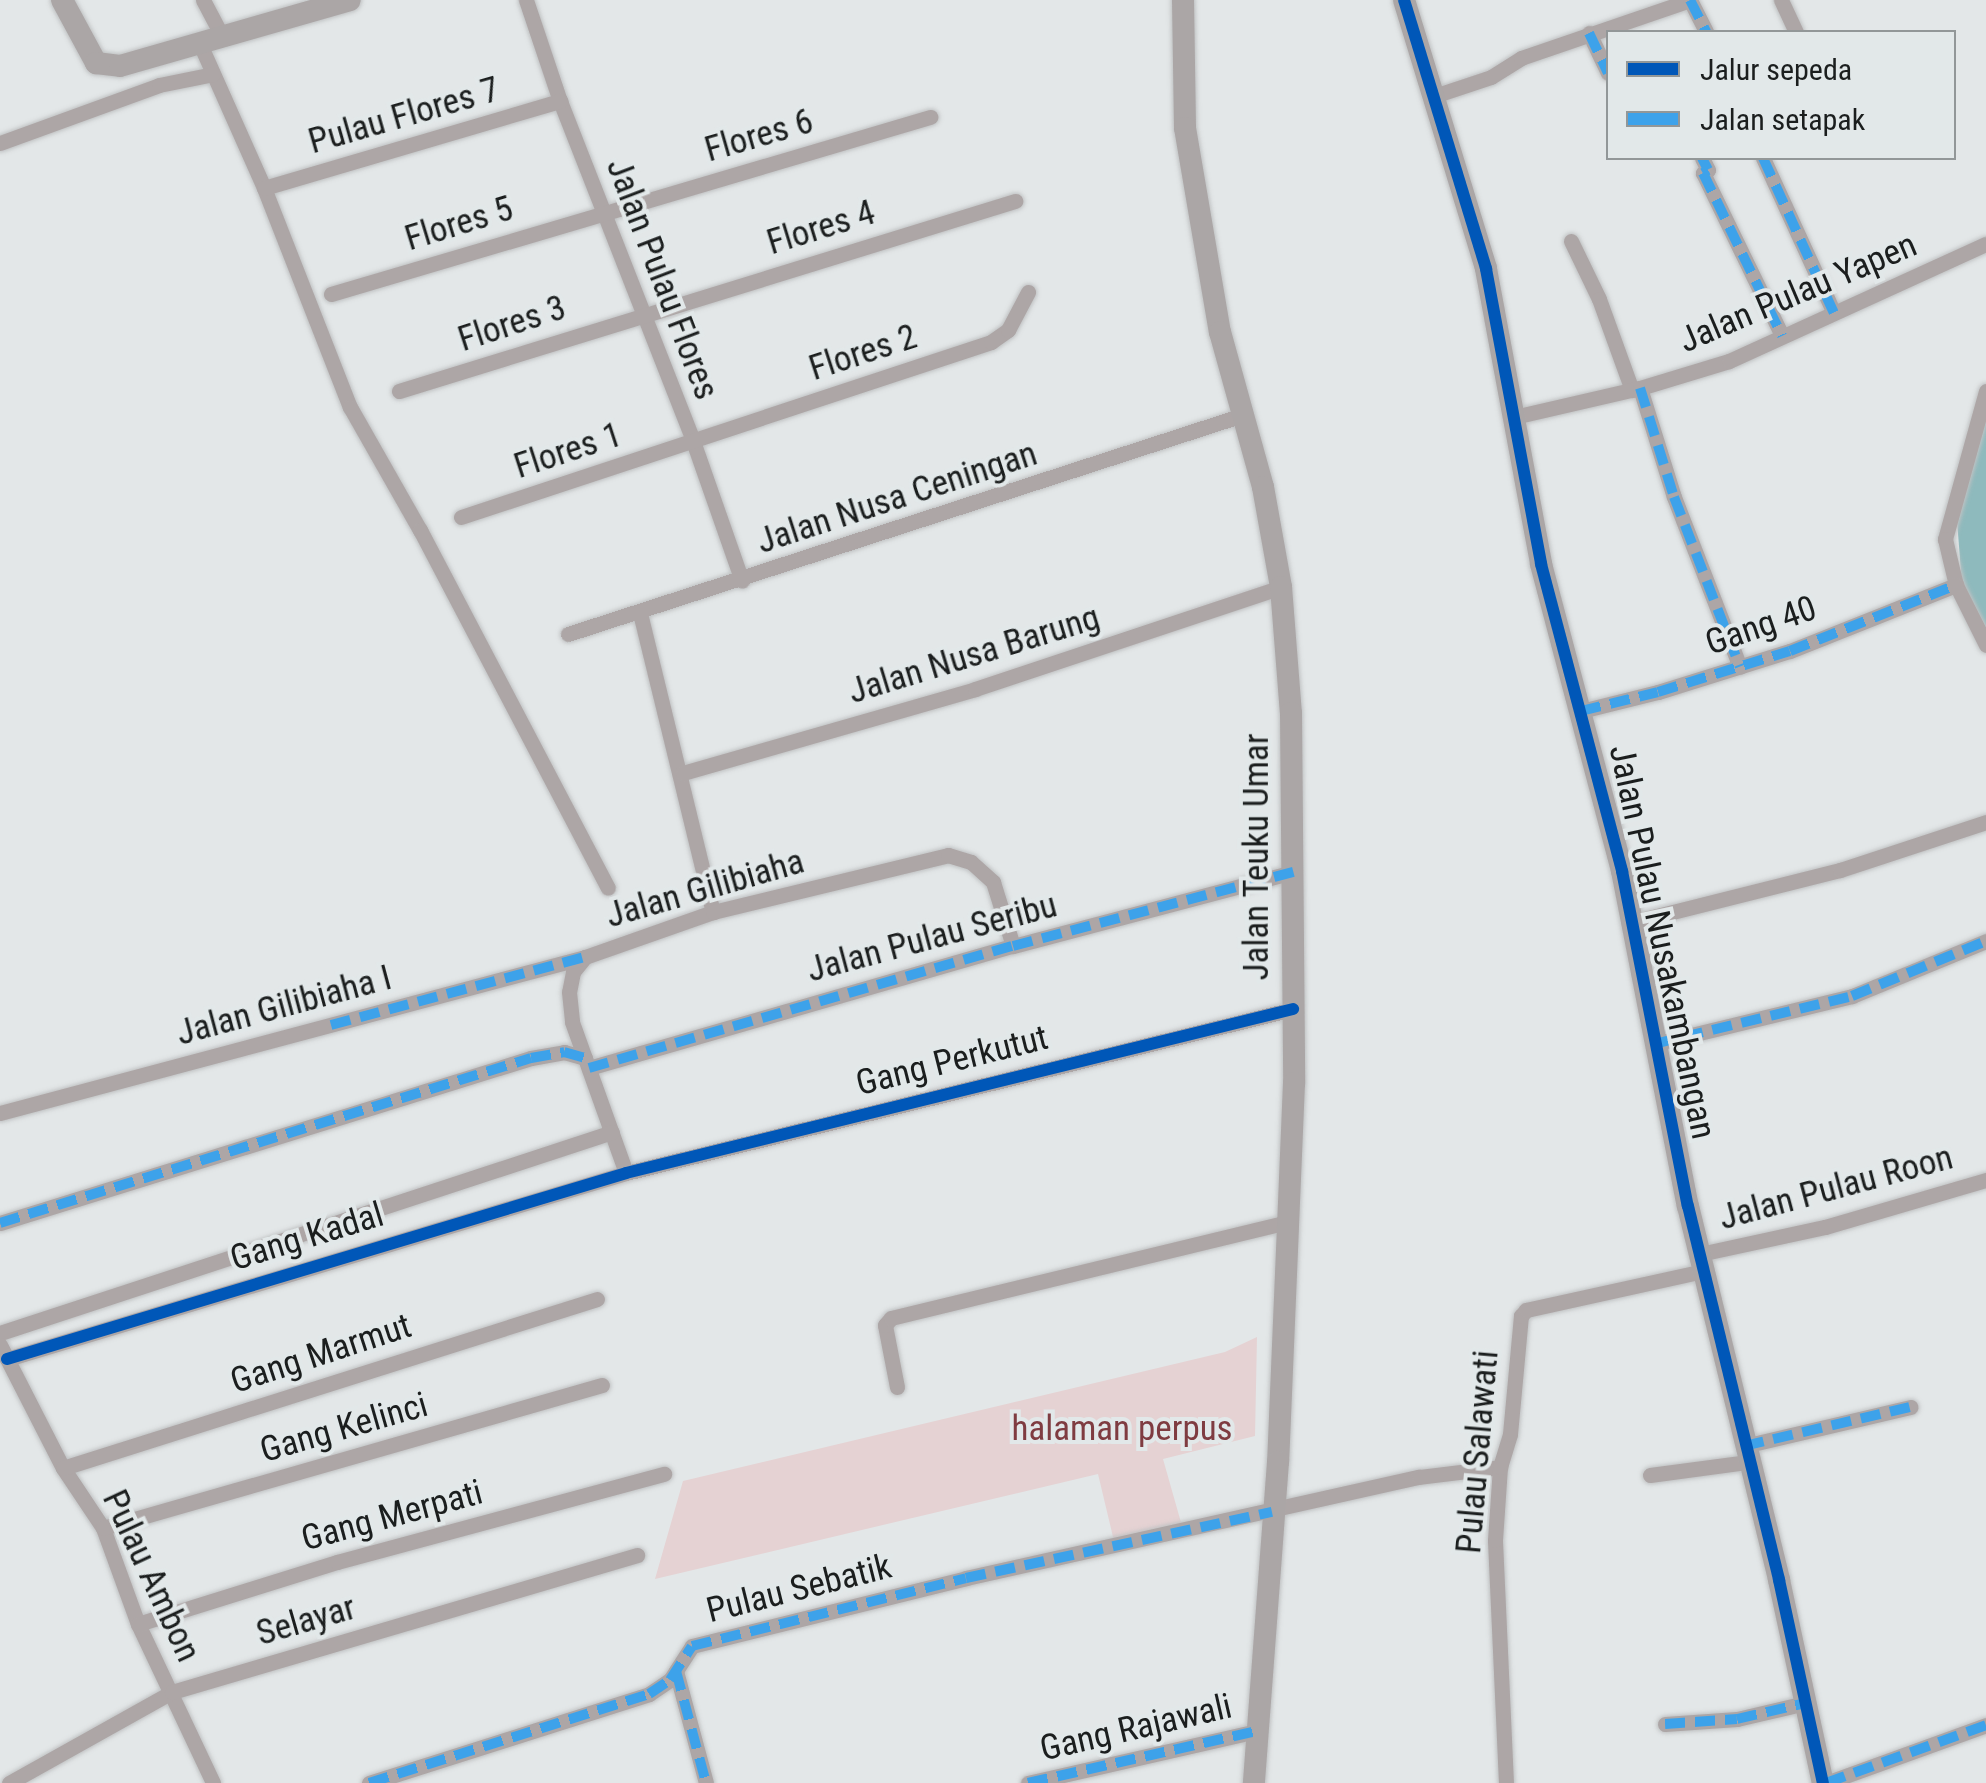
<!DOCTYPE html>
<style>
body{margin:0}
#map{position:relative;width:1986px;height:1783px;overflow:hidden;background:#e3e7e8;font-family:"Roboto Condensed",sans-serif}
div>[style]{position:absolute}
.green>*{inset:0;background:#e5d2d3}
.water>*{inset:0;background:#8ebabd}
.roads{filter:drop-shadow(0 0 2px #c0c2c3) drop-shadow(0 0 2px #c0c2c3)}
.street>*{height:15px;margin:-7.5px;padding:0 7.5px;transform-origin:7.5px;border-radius:7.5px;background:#ada6a6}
.secondary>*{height:22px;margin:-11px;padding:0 11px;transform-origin:11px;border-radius:11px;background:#aba6a6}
.quiet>*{height:10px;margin-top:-5px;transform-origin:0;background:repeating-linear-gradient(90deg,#3da2ea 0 20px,transparent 0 30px)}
.cycleway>*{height:12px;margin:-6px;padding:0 6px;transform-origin:6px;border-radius:6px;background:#0057b8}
span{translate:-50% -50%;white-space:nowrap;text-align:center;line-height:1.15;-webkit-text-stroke:8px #e2e8e9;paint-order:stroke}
.street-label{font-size:35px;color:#1b1e1e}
.park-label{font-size:35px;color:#7f3c41}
.legend{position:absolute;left:1606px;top:30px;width:350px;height:130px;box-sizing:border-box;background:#e2e8e9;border:2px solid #929798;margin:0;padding:12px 18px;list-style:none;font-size:30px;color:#1b1e1e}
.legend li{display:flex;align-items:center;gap:20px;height:50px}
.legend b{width:50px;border:2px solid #929798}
</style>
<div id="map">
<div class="green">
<div style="clip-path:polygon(1257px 1337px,1255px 1436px,1163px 1459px,1182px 1526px,1114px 1541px,1098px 1474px,655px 1579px,683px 1481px,1225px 1352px)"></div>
</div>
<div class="water">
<div style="clip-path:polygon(1986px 406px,1986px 633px,1962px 586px,1957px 520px)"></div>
</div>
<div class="roads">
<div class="street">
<div style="left:203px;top:0;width:43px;rotate:62.2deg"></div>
<div style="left:526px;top:0;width:107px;rotate:71.4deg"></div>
<div style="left:560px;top:101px;width:365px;rotate:68.6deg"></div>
<div style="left:693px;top:441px;width:148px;rotate:70.7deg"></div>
<div style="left:1781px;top:0;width:35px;rotate:65deg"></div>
<div style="left:1589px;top:33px;width:44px;rotate:64.6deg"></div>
<div style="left:200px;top:44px;width:158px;rotate:66deg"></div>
<div style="left:264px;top:188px;width:235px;rotate:68.6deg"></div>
<div style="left:350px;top:407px;width:142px;rotate:60.4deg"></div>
<div style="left:420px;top:530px;width:404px;rotate:62.3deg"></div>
<div style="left:1437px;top:95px;width:57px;rotate:-18.4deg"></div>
<div style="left:1491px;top:77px;width:36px;rotate:-32deg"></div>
<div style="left:1521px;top:58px;width:179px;rotate:-18.9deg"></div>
<div style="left:1690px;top:0;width:36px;rotate:63deg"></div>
<div style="left:0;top:143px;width:169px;rotate:-20deg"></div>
<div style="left:159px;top:85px;width:55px;rotate:-11.5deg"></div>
<div style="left:1702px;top:158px;width:13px;rotate:63deg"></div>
<div style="left:1708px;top:170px;width:6px;rotate:149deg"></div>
<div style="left:1703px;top:173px;width:181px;rotate:64.1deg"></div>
<div style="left:1763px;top:158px;width:170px;rotate:65.4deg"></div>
<div style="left:264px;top:188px;width:309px;rotate:-16.4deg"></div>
<div style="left:1571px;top:241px;width:64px;rotate:64.2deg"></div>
<div style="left:1599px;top:299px;width:97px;rotate:70.1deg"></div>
<div style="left:331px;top:294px;width:625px;rotate:-16.46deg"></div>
<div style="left:1640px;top:388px;width:114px;rotate:72.7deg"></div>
<div style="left:1674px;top:497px;width:182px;rotate:68.8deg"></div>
<div style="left:399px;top:391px;width:645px;rotate:-17.14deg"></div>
<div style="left:1986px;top:391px;width:154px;rotate:105.5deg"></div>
<div style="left:1945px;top:539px;width:47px;rotate:76.6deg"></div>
<div style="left:1956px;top:585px;width:67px;rotate:63.4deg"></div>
<div style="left:1514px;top:417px;width:129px;rotate:-13deg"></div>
<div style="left:1640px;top:388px;width:93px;rotate:-16.9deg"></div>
<div style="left:1729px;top:361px;width:282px;rotate:-24.5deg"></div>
<div style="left:461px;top:517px;width:558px;rotate:-18.27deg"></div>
<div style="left:991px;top:342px;width:21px;rotate:-35deg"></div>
<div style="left:1008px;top:330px;width:43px;rotate:-62.2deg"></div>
<div style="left:640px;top:613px;width:308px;rotate:76.3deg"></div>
<div style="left:568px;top:634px;width:710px;rotate:-17.98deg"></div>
<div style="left:1581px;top:711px;width:79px;rotate:-13.9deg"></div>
<div style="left:1658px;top:692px;width:138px;rotate:-17.3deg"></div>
<div style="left:1790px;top:651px;width:179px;rotate:-21.7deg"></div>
<div style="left:683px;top:773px;width:304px;rotate:-16deg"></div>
<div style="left:975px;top:689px;width:323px;rotate:-18.4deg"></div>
<div style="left:1633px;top:922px;width:213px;rotate:-14.1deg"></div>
<div style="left:1840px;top:870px;width:154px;rotate:-18.2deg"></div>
<div style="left:585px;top:957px;width:19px;rotate:129deg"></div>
<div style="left:573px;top:972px;width:20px;rotate:101deg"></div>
<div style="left:569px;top:992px;width:30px;rotate:84deg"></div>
<div style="left:572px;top:1022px;width:160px;rotate:70.3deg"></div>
<div style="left:1654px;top:1044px;width:204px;rotate:-13.6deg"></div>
<div style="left:1852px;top:996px;width:145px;rotate:-22.3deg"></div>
<div style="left:589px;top:1068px;width:441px;rotate:-16.1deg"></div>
<div style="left:1013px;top:946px;width:291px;rotate:-14.8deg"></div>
<div style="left:0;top:1113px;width:605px;rotate:-14.93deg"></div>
<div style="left:585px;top:957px;width:136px;rotate:-19.4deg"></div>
<div style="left:713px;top:912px;width:242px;rotate:-13.6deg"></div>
<div style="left:948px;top:855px;width:24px;rotate:17deg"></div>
<div style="left:971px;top:862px;width:30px;rotate:42deg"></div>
<div style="left:993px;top:882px;width:67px;rotate:72.6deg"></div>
<div style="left:0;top:1223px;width:556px;rotate:-17.26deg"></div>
<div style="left:531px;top:1058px;width:34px;rotate:-10deg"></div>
<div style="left:564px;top:1052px;width:22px;rotate:16deg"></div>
<div style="left:1700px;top:1254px;width:128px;rotate:-12.2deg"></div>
<div style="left:1825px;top:1227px;width:168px;rotate:-16.3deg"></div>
<div style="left:0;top:1333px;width:644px;rotate:-18.18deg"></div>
<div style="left:0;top:1345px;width:138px;rotate:62.9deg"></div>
<div style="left:63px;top:1468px;width:72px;rotate:56.3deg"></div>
<div style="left:103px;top:1528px;width:102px;rotate:70deg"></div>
<div style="left:138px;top:1624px;width:176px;rotate:64.7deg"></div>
<div style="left:7px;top:1359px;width:646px;rotate:-16.72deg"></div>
<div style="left:626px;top:1173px;width:687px;rotate:-13.81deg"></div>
<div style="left:897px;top:1387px;width:63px;rotate:-101deg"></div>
<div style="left:885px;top:1325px;width:9px;rotate:-49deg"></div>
<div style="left:891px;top:1318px;width:408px;rotate:-13.6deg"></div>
<div style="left:1744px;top:1446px;width:171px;rotate:-13.2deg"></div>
<div style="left:63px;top:1468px;width:560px;rotate:-17.56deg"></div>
<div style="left:1650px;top:1475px;width:99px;rotate:-7.6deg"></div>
<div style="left:103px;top:1528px;width:519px;rotate:-15.99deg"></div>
<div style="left:138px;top:1624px;width:208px;rotate:-17.3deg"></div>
<div style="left:337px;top:1562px;width:339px;rotate:-15.1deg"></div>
<div style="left:676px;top:1671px;width:116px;rotate:75deg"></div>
<div style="left:1665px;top:1724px;width:72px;rotate:-4deg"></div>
<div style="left:1737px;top:1719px;width:71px;rotate:-13.1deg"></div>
<div style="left:9px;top:1783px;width:187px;rotate:-29.2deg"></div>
<div style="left:172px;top:1692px;width:485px;rotate:-16.4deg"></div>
<div style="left:369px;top:1783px;width:294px;rotate:-17.6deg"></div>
<div style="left:649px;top:1694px;width:25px;rotate:-34deg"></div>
<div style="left:670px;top:1680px;width:40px;rotate:-57.1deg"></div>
<div style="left:692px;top:1646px;width:282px;rotate:-13.9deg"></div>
<div style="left:966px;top:1578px;width:464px;rotate:-12.6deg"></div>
<div style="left:1419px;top:1477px;width:82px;rotate:-7deg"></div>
<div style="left:1028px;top:1783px;width:235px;rotate:-12.8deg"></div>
<div style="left:1506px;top:1783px;width:243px;rotate:-92.6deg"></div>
<div style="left:1495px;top:1540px;width:73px;rotate:-86.1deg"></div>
<div style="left:1500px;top:1467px;width:34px;rotate:-73deg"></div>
<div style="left:1510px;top:1434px;width:119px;rotate:-84.7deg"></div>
<div style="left:1521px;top:1316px;width:8px;rotate:-50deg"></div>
<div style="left:1526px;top:1310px;width:181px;rotate:-12.4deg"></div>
<div style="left:1826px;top:1783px;width:170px;rotate:-19.9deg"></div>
</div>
<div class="secondary">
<div style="left:62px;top:0;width:72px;rotate:61.6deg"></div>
<div style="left:96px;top:63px;width:24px;rotate:7deg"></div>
<div style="left:120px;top:66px;width:239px;rotate:-16deg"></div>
<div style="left:1183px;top:0;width:128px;rotate:89.1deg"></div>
<div style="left:1185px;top:128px;width:207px;rotate:80.3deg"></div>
<div style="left:1220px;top:332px;width:161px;rotate:74.5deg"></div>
<div style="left:1263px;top:487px;width:102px;rotate:79.8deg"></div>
<div style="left:1281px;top:587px;width:126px;rotate:85.5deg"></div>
<div style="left:1291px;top:713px;width:370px;rotate:89.5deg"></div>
<div style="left:1294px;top:1083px;width:379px;rotate:92.4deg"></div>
<div style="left:1278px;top:1462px;width:322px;rotate:94.3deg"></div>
<div style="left:1404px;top:0;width:281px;rotate:73deg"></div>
<div style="left:1486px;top:269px;width:300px;rotate:79.4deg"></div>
<div style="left:1541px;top:564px;width:318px;rotate:75.2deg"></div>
<div style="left:1622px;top:871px;width:341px;rotate:78.9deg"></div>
<div style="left:1688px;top:1206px;width:385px;rotate:76.3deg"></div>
<div style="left:1779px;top:1580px;width:208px;rotate:77.8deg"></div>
</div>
</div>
<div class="quiet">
<div style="left:1690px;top:0;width:36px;rotate:63deg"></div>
<div style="left:1589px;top:33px;width:44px;rotate:64.6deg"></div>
<div style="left:1702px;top:158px;width:13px;rotate:63deg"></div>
<div style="left:1708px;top:170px;width:6px;rotate:149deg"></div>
<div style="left:1703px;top:173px;width:181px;rotate:64.1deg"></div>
<div style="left:1763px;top:158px;width:170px;rotate:65.4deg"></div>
<div style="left:1640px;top:388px;width:114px;rotate:72.7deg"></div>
<div style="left:1674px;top:497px;width:182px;rotate:68.8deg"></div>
<div style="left:1581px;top:711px;width:79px;rotate:-13.9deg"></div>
<div style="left:1658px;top:692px;width:138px;rotate:-17.3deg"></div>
<div style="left:1790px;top:651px;width:179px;rotate:-21.7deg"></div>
<div style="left:331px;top:1025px;width:263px;rotate:-15deg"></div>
<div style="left:1654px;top:1044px;width:204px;rotate:-13.6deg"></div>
<div style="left:1852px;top:996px;width:145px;rotate:-22.3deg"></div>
<div style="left:589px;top:1068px;width:441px;rotate:-16.1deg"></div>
<div style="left:1013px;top:946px;width:291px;rotate:-14.8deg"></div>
<div style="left:0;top:1223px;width:556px;rotate:-17.26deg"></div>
<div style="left:531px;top:1058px;width:34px;rotate:-10deg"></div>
<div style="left:564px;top:1052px;width:22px;rotate:16deg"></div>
<div style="left:1744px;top:1446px;width:171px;rotate:-13.2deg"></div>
<div style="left:676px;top:1671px;width:116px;rotate:75deg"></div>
<div style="left:1665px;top:1724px;width:72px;rotate:-4deg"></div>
<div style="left:1737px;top:1719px;width:71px;rotate:-13.1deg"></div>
<div style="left:369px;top:1783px;width:294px;rotate:-17.6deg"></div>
<div style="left:649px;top:1694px;width:25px;rotate:-34deg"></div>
<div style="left:670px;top:1680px;width:40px;rotate:-57.1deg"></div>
<div style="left:692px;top:1646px;width:282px;rotate:-13.9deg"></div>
<div style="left:966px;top:1578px;width:313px;rotate:-12.2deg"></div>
<div style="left:1028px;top:1783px;width:235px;rotate:-12.8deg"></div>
<div style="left:1826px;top:1783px;width:170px;rotate:-19.9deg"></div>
</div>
<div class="cycleway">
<div style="left:1404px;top:0;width:281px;rotate:73deg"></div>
<div style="left:1486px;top:269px;width:300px;rotate:79.4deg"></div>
<div style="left:1541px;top:564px;width:318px;rotate:75.2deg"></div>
<div style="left:1622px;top:871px;width:341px;rotate:78.9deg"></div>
<div style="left:1688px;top:1206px;width:385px;rotate:76.3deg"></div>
<div style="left:1779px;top:1580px;width:208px;rotate:77.8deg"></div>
<div style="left:7px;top:1359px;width:646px;rotate:-16.72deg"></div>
<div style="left:626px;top:1173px;width:687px;rotate:-13.81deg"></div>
</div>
<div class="street-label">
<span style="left:404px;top:116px;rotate:-16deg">Pulau Flores 7</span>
<span style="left:759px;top:136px;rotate:-16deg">Flores 6</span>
<span style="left:459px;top:224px;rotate:-17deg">Flores 5</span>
<span style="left:821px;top:228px;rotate:-17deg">Flores 4</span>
<span style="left:662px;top:279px;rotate:69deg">Jalan Pulau Flores</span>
<span style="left:1798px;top:293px;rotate:-23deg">Jalan Pulau Yapen</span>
<span style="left:512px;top:324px;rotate:-18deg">Flores 3</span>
<span style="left:863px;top:353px;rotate:-18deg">Flores 2</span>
<span style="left:568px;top:451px;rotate:-18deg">Flores 1</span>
<span style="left:897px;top:498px;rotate:-18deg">Jalan Nusa Ceningan</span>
<span style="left:1761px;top:626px;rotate:-19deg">Gang 40</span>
<span style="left:974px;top:655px;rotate:-17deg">Jalan Nusa Barung</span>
<span style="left:1257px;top:857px;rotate:-90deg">Jalan Teuku Umar</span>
<span style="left:705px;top:889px;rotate:-16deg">Jalan Gilibiaha</span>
<span style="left:932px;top:938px;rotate:-15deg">Jalan Pulau Seribu</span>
<span style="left:1662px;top:942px;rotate:78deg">Jalan Pulau Nusakambangan</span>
<span style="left:284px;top:1006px;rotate:-15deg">Jalan Gilibiaha I</span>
<span style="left:952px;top:1061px;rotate:-14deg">Gang Perkutut</span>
<span style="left:1836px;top:1188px;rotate:-15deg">Jalan Pulau Roon</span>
<span style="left:307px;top:1237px;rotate:-17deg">Gang Kadal</span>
<span style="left:321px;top:1354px;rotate:-18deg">Gang Marmut</span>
<span style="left:344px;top:1428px;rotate:-16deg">Gang Kelinci</span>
<span style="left:1478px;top:1452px;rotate:-85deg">Pulau Salawati</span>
<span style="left:392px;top:1516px;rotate:-15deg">Gang Merpati</span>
<span style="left:151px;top:1576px;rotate:65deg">Pulau Ambon</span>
<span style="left:799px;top:1589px;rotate:-14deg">Pulau Sebatik</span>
<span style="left:306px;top:1621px;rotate:-16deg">Selayar</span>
<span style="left:1136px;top:1728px;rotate:-13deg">Gang Rajawali</span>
</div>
<div class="park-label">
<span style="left:1122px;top:1429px">halaman perpus</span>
</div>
<ul class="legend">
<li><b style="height:12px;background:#0057b8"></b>Jalur sepeda</li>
<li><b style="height:12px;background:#3da2ea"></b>Jalan setapak</li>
</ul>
</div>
